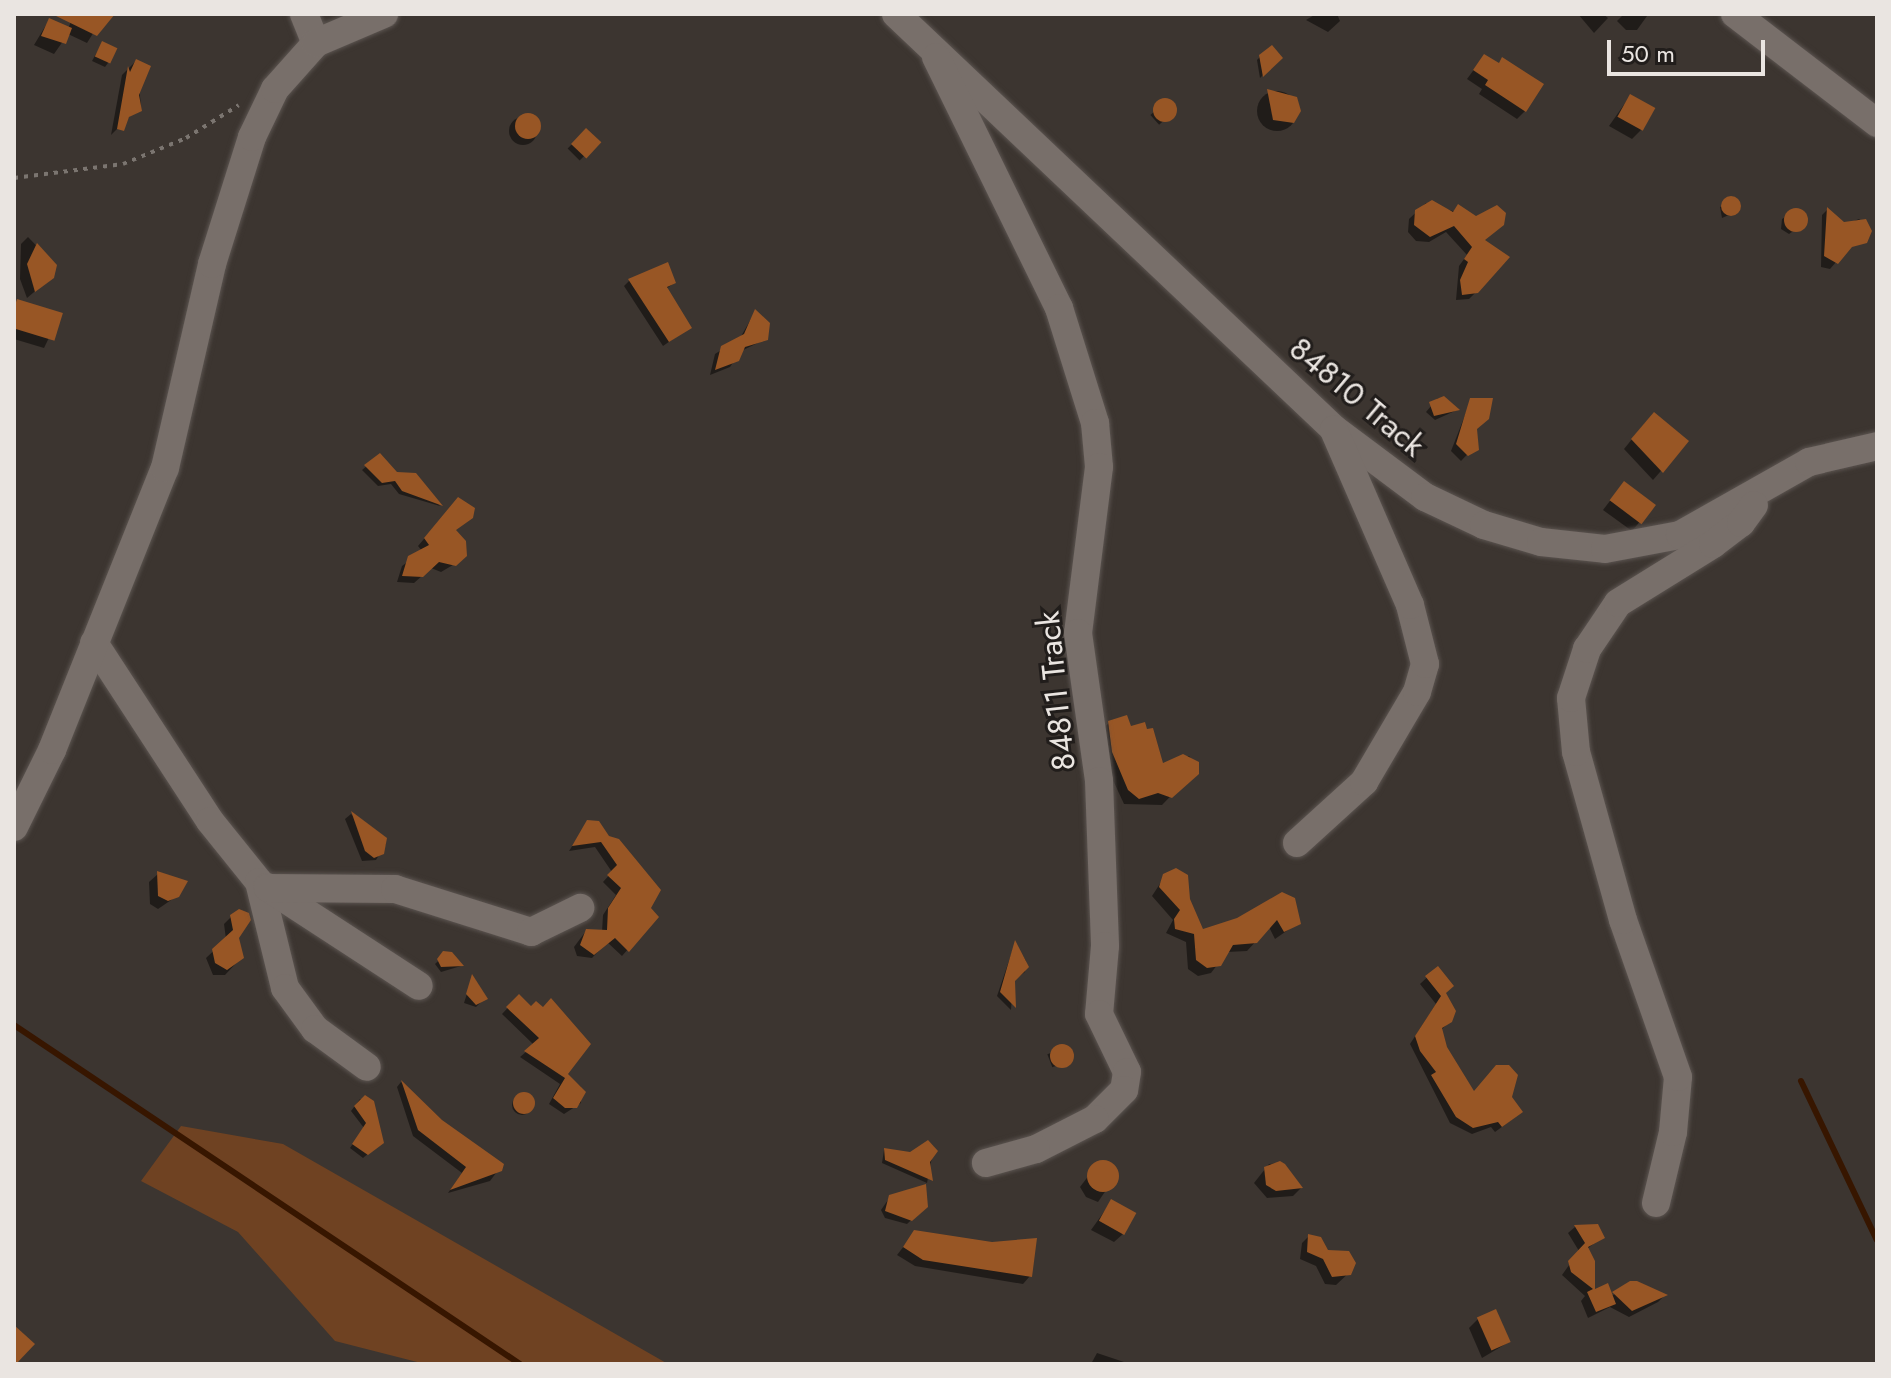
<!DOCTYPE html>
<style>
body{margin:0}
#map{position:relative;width:1891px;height:1378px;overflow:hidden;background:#3c3530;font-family:Jost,sans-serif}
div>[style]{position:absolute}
.green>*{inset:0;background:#6f4222}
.shadow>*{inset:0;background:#0007;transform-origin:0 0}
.round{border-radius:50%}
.stream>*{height:6px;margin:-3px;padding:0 3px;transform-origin:3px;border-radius:3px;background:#371600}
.building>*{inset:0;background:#985625;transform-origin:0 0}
.path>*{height:4px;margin-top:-2px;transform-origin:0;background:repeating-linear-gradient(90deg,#7b7570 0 4px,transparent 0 10px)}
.roads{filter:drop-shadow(0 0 2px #5b5450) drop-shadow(0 0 2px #5b5450)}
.minor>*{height:28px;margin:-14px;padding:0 14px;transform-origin:14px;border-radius:14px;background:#786f6a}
span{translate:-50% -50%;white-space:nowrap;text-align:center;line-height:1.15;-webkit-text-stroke:6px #211d1b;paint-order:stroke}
.street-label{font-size:32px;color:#eae5e1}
.frame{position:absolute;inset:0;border:16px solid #eae5e1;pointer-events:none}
.scale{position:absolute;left:1607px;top:40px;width:158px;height:36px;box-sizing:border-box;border:4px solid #eae5e1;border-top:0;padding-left:10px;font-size:24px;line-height:28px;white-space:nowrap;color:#eae5e1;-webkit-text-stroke:6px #211d1b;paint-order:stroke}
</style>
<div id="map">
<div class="green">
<div style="clip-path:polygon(181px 1126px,283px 1144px,668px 1364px,425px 1364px,335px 1341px,238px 1232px,141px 1181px)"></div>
</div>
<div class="shadow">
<div style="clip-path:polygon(74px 14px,105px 14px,87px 43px,68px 34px,54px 54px,34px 45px,49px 20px,68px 29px)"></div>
<div style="clip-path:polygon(1316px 14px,1337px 14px,1340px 21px,1328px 32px,1306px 20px)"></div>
<div style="clip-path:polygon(1578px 14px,1603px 14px,1608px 18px,1594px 33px)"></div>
<div style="clip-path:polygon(1624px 14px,1646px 14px,1647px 16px,1637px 30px,1626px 30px,1617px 21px)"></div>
<div style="clip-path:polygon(102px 43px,108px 63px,105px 67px,92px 61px)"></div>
<div style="clip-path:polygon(1261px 56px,1280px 58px,1260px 78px,1257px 60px)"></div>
<div style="clip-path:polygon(1484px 56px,1525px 111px,1517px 119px,1479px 94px,1482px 89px,1467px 79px)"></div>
<div style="clip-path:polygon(136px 61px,141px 105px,111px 135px,122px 75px)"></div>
<div class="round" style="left:1257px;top:91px;width:40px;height:40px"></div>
<div style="clip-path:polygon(1630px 96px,1641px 130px,1632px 139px,1609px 126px)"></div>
<div style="left:1166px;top:101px;width:13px;height:21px;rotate:48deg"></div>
<div class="round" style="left:509px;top:117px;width:28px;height:28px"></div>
<div style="left:586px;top:130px;width:17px;height:26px;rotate:45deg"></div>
<div style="clip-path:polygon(1735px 200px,1738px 211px,1722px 218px,1720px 207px)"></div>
<div style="clip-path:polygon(1426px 203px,1476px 218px,1482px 240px,1476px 292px,1469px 299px,1456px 300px,1459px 266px,1467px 255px,1446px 232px,1429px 242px,1416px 241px,1408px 232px,1409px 219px)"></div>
<div style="clip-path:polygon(1796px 210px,1808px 221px,1789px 234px,1781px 229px,1782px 219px)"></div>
<div style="clip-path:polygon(1827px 210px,1844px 225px,1859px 219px,1868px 225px,1830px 269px,1821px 267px,1822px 215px)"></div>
<div style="clip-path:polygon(28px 237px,55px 265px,52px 277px,27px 298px,20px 279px,21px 244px)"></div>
<div style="clip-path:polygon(629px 281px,674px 283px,666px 289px,689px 328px,663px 346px,624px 286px)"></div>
<div style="clip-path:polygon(14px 305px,60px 315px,44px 348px,14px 339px)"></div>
<div style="clip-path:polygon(755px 312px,766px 339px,741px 351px,730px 367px,710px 375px,715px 354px,740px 338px)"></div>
<div style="clip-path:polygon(1438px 398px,1457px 410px,1435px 420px,1426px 412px)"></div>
<div style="clip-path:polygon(1471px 400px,1478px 443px,1461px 461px,1451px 451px)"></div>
<div style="clip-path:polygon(1645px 423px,1687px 441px,1653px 480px,1624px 449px)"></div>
<div style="clip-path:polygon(379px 456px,396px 474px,415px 475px,440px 506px,399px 494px,391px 484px,378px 486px,362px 470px)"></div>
<div style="clip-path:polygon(1616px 493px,1653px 506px,1632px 531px,1603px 510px)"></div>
<div style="clip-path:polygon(452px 506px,458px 562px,441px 572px,431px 568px,414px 583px,397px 582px,402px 566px,422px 551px,418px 546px)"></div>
<div style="clip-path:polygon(1109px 723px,1162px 766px,1189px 756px,1198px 768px,1162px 805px,1124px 804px,1106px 765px,1100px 731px)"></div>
<div style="clip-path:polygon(351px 814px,386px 844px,376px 860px,362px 861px,345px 819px)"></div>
<div style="clip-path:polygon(588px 822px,656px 917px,622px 956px,607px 942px,592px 958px,577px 956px,574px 947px,586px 931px,602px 932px,603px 915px,616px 895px,603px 882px,612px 872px,595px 847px,569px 851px)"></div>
<div style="clip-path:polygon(158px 874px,177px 896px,158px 909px,150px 904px,149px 882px)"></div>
<div style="clip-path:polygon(1165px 876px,1188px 899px,1202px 931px,1238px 920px,1282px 894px,1298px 923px,1275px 939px,1269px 927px,1247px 951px,1227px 952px,1211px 973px,1198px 976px,1188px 969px,1186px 942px,1166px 933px,1173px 920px,1152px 896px)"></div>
<div style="clip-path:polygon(231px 917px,242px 957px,225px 975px,213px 975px,206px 958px,226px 939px,224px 924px)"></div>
<div style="clip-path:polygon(1015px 943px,1026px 961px,1025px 972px,1013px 981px,1011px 1010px,997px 996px)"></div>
<div style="clip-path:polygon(447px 953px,461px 966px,441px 972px,435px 964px)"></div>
<div style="clip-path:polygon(1437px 968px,1450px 1021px,1441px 1030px,1445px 1048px,1473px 1094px,1510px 1097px,1514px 1118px,1495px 1132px,1491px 1127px,1472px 1134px,1450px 1123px,1410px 1044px,1436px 1004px,1420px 984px)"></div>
<div style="clip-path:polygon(472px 978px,485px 998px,476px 1007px,464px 1003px)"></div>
<div style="clip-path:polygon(519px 996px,566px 1074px,581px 1087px,581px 1103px,564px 1114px,549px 1104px,560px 1084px,520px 1057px,534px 1045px,502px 1014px)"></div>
<div style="left:1066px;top:1047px;width:14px;height:20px;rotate:69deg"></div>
<div style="clip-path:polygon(401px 1082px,440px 1121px,502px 1165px,490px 1181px,448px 1193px,462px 1173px,413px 1136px,397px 1087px)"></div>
<div class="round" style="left:512px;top:1095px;width:20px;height:20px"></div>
<div style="clip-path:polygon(360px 1099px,372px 1102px,377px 1146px,363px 1158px,350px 1148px,364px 1128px,351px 1111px)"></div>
<div style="clip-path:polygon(928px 1143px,934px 1147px,927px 1183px,882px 1163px,884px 1150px,910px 1155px)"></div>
<div style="clip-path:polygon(1099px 1162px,1111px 1164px,1117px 1174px,1098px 1202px,1086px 1197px,1080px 1187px)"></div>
<div style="clip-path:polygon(1279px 1163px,1301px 1188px,1293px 1196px,1267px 1198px,1254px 1183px,1269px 1164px)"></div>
<div style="clip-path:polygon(890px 1197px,926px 1206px,907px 1224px,885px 1218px,881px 1210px)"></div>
<div style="clip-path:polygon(1111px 1202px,1123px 1234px,1114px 1242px,1091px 1230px)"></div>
<div style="clip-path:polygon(1597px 1226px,1602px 1237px,1587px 1249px,1593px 1261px,1593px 1292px,1611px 1296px,1637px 1283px,1664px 1296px,1658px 1302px,1629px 1317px,1610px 1307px,1588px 1318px,1581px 1301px,1585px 1296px,1562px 1275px,1579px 1251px,1568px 1233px,1575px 1227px)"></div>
<div style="clip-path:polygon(915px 1232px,1030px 1276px,1023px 1284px,915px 1266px,897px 1255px)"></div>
<div style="clip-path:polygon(1309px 1236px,1327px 1252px,1342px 1251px,1352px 1257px,1353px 1269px,1336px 1285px,1325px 1284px,1316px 1266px,1300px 1259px,1302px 1243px)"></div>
<div style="clip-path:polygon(1478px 1319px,1509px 1342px,1482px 1358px,1469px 1328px)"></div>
<div style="clip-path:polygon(1097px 1353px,1124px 1362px,1123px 1364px,1091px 1364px)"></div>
</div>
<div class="stream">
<div style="left:14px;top:1025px;width:609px;rotate:33.82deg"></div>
<div style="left:1801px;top:1081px;width:176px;rotate:64.5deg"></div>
</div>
<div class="building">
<div style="clip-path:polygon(52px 14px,115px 14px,97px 36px)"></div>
<div style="clip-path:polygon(49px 18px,72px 28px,66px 44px,41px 36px)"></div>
<div style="left:102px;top:41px;width:17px;height:17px;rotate:25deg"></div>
<div style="clip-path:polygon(1272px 45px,1283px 58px,1263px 77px,1259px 55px)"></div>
<div style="clip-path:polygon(1484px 54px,1499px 63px,1502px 57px,1544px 84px,1526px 112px,1485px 85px,1488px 80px,1473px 70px)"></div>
<div style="clip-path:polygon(136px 59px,151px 66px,139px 95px,142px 111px,129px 117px,124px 131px,117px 129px,128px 66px,130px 72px)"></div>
<div style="clip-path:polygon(1267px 89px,1297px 97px,1301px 111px,1294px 123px,1273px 120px)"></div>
<div style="left:1630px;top:94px;width:29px;height:26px;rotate:29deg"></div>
<div class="round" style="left:1153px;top:98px;width:24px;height:24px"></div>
<div class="round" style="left:515px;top:113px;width:26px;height:26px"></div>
<div style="left:586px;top:128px;width:21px;height:22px;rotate:43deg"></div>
<div class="round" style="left:1721px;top:196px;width:20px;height:20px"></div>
<div style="clip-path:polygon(1432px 200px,1453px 212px,1458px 204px,1476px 216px,1497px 205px,1506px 213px,1504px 225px,1485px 240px,1510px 257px,1478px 293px,1462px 295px,1460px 280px,1468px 262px,1464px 259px,1472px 247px,1454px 226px,1430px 237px,1414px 225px,1415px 210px)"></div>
<div style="clip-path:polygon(1827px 207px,1844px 222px,1866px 219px,1872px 231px,1867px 243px,1852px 247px,1838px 264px,1824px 256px)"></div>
<div class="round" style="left:1784px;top:208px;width:24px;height:24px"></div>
<div style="clip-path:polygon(37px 243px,57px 265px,54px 278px,35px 292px,27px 264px)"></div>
<div style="clip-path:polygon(668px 262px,676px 283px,667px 287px,692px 328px,669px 342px,628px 279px)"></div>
<div style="left:17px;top:299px;width:48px;height:29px;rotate:17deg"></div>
<div style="clip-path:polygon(755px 309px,770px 323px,768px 340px,745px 347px,739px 361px,715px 370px,721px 346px,744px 334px)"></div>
<div style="clip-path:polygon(1444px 396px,1460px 410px,1434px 416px,1429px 402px)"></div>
<div style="clip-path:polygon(1470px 398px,1493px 398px,1489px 419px,1477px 429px,1479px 450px,1468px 456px,1456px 444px)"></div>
<div style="clip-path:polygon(1654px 412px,1689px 441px,1663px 473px,1631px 439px)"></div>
<div style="clip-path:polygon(380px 453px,397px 472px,416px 473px,443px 506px,402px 491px,395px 481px,382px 483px,364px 465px)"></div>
<div style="left:1624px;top:481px;width:40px;height:24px;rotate:37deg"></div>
<div style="clip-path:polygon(458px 497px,475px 508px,473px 518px,456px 530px,466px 541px,467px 556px,456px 566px,439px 562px,423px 577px,402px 576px,408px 556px,429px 545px,424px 538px)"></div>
<div style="clip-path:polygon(1127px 715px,1131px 726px,1145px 722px,1147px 729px,1153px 728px,1163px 763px,1183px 754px,1199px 762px,1199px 774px,1172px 798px,1158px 793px,1139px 799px,1128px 790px,1112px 752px,1108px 721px)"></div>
<div style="clip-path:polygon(351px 811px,387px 838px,384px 854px,374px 858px,365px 851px)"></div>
<div style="clip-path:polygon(587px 820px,599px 821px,609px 836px,619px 839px,661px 890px,651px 908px,659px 917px,629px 952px,615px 938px,594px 955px,580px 945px,586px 929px,607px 930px,608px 908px,621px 888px,607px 875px,617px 865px,601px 842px,572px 846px)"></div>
<div style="clip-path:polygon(1176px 868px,1188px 875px,1190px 899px,1203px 929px,1237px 918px,1282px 892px,1295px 898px,1301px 924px,1284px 932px,1277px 920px,1257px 943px,1233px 945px,1221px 966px,1207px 968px,1196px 960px,1194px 934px,1175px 929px,1174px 919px,1180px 910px,1159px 887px,1163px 874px)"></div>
<div style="clip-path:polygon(157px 871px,188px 881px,179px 897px,168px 901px,158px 896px)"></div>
<div style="clip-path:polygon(239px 909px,249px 913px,251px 920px,239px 938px,244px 958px,227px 970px,215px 963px,212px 949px,233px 930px,230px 915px)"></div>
<div style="clip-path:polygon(1015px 940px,1029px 967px,1015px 981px,1016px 1008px,1000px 992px)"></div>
<div style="clip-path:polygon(443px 951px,452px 952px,464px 966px,441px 967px,437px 959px)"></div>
<div style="clip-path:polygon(1438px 966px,1454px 986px,1446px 993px,1456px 1011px,1452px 1022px,1442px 1028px,1447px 1047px,1474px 1091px,1496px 1065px,1509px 1065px,1518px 1075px,1512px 1097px,1523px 1112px,1502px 1127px,1498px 1122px,1473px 1128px,1456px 1117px,1431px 1075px,1436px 1072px,1420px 1051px,1415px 1036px,1441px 996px,1425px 976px)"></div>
<div style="clip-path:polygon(472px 974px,488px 999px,476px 1005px,466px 994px)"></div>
<div style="clip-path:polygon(519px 994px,531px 1006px,536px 1001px,543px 1007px,551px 998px,591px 1044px,568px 1074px,586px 1092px,577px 1108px,565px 1108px,553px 1098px,565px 1078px,524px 1051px,539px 1038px,506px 1007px)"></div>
<div class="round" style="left:1050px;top:1044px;width:24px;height:24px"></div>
<div style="clip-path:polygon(401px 1080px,442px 1120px,504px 1164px,502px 1171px,450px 1190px,466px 1167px,418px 1130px)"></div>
<div class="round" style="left:513px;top:1092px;width:22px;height:22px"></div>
<div style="clip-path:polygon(365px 1095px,374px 1101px,384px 1143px,368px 1155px,352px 1144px,366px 1123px,354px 1106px)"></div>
<div style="clip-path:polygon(928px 1140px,938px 1151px,930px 1162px,933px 1181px,885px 1160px,884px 1148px,910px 1152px)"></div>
<div class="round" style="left:1087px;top:1160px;width:32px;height:32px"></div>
<div style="clip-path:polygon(1280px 1161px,1285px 1164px,1303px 1188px,1276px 1191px,1266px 1185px,1264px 1167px)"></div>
<div style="clip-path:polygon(926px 1184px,928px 1207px,912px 1221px,885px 1211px,889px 1195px)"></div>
<div style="left:1111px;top:1199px;width:29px;height:25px;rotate:29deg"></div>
<div style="clip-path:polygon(1598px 1224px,1605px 1238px,1588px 1247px,1595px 1261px,1595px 1289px,1608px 1283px,1616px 1304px,1596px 1312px,1587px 1292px,1593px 1289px,1571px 1272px,1568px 1261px,1585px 1243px,1574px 1225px)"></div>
<div style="clip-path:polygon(914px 1230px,992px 1242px,1037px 1238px,1032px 1277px,923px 1260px,903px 1247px)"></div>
<div style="clip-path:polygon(1308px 1234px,1321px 1237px,1328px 1250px,1349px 1251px,1356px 1263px,1351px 1275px,1332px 1277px,1323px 1259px,1307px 1252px)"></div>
<div style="clip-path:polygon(1630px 1281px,1637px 1281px,1668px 1295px,1632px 1311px,1612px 1292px)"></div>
<div style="left:1496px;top:1309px;width:36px;height:21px;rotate:66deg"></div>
<div style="clip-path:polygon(14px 1325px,35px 1344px,16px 1364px,14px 1364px)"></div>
</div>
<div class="path">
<div style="left:14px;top:178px;width:110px;rotate:-7.3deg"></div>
<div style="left:123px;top:164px;width:68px;rotate:-22.4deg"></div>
<div style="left:186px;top:138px;width:62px;rotate:-31.9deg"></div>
</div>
<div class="roads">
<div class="minor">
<div style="left:304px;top:14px;width:31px;rotate:68deg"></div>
<div style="left:896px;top:14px;width:603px;rotate:43.46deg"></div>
<div style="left:1334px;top:429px;width:114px;rotate:36.8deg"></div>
<div style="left:1425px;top:497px;width:65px;rotate:25.4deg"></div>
<div style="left:1484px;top:525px;width:59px;rotate:16.6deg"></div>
<div style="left:1541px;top:542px;width:64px;rotate:6.2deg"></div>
<div style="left:1605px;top:549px;width:76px;rotate:-10.6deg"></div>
<div style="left:1680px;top:535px;width:148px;rotate:-29.5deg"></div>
<div style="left:1809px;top:462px;width:70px;rotate:-13.2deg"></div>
<div style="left:1735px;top:14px;width:179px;rotate:37.5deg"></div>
<div style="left:936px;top:57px;width:280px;rotate:63.9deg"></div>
<div style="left:1059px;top:308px;width:121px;rotate:72.6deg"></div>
<div style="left:1095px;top:423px;width:44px;rotate:84.8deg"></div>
<div style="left:1099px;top:467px;width:167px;rotate:97.2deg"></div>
<div style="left:1078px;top:633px;width:149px;rotate:81.9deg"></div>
<div style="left:1099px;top:781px;width:165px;rotate:87.9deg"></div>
<div style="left:1105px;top:946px;width:68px;rotate:95deg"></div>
<div style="left:1099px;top:1014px;width:64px;rotate:64.2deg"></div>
<div style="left:1127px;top:1072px;width:18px;rotate:99deg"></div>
<div style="left:1124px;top:1090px;width:41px;rotate:135deg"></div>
<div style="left:1095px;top:1119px;width:66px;rotate:153deg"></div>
<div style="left:1036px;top:1149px;width:52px;rotate:164.4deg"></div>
<div style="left:94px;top:643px;width:212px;rotate:56.9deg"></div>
<div style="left:210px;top:821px;width:78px;rotate:51.2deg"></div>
<div style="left:259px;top:882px;width:109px;rotate:76.2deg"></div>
<div style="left:285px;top:988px;width:51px;rotate:53.8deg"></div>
<div style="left:315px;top:1029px;width:64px;rotate:36.2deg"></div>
<div style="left:14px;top:827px;width:86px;rotate:-63.7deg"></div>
<div style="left:52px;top:750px;width:304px;rotate:-68.2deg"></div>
<div style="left:165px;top:468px;width:209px;rotate:-77deg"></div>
<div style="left:212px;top:264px;width:133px;rotate:-72.5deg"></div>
<div style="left:252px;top:137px;width:53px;rotate:-64.4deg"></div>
<div style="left:275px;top:89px;width:62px;rotate:-48.3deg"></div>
<div style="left:316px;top:43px;width:74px;rotate:-23.1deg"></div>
<div style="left:1297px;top:843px;width:91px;rotate:-42.3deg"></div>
<div style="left:1364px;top:782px;width:104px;rotate:-59.5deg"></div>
<div style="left:1417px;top:692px;width:29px;rotate:-74deg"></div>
<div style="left:1425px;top:664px;width:61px;rotate:-104.3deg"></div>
<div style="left:1410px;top:605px;width:191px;rotate:-113.5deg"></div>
<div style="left:267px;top:887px;width:181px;rotate:33.1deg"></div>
<div style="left:268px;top:888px;width:127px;rotate:0.5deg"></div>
<div style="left:395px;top:889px;width:143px;rotate:17.5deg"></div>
<div style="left:531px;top:932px;width:55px;rotate:-26.1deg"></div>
<div style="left:1656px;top:1203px;width:73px;rotate:-76.5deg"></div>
<div style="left:1673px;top:1132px;width:55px;rotate:-84.8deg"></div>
<div style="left:1678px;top:1077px;width:166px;rotate:-109.3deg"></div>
<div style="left:1623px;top:920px;width:174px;rotate:-105.6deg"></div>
<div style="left:1576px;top:752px;width:54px;rotate:-95.3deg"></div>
<div style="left:1571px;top:698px;width:52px;rotate:-71.9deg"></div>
<div style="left:1587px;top:649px;width:55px;rotate:-56deg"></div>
<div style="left:1618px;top:603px;width:112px;rotate:-31.8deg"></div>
<div style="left:1713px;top:544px;width:35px;rotate:-37deg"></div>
<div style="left:1741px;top:523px;width:22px;rotate:-54deg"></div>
</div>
</div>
<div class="street-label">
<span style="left:1357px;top:397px;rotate:40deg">84810 Track</span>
<span style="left:1056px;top:691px;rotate:-96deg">84811 Track</span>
</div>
<div class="frame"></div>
<div class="scale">50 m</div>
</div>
